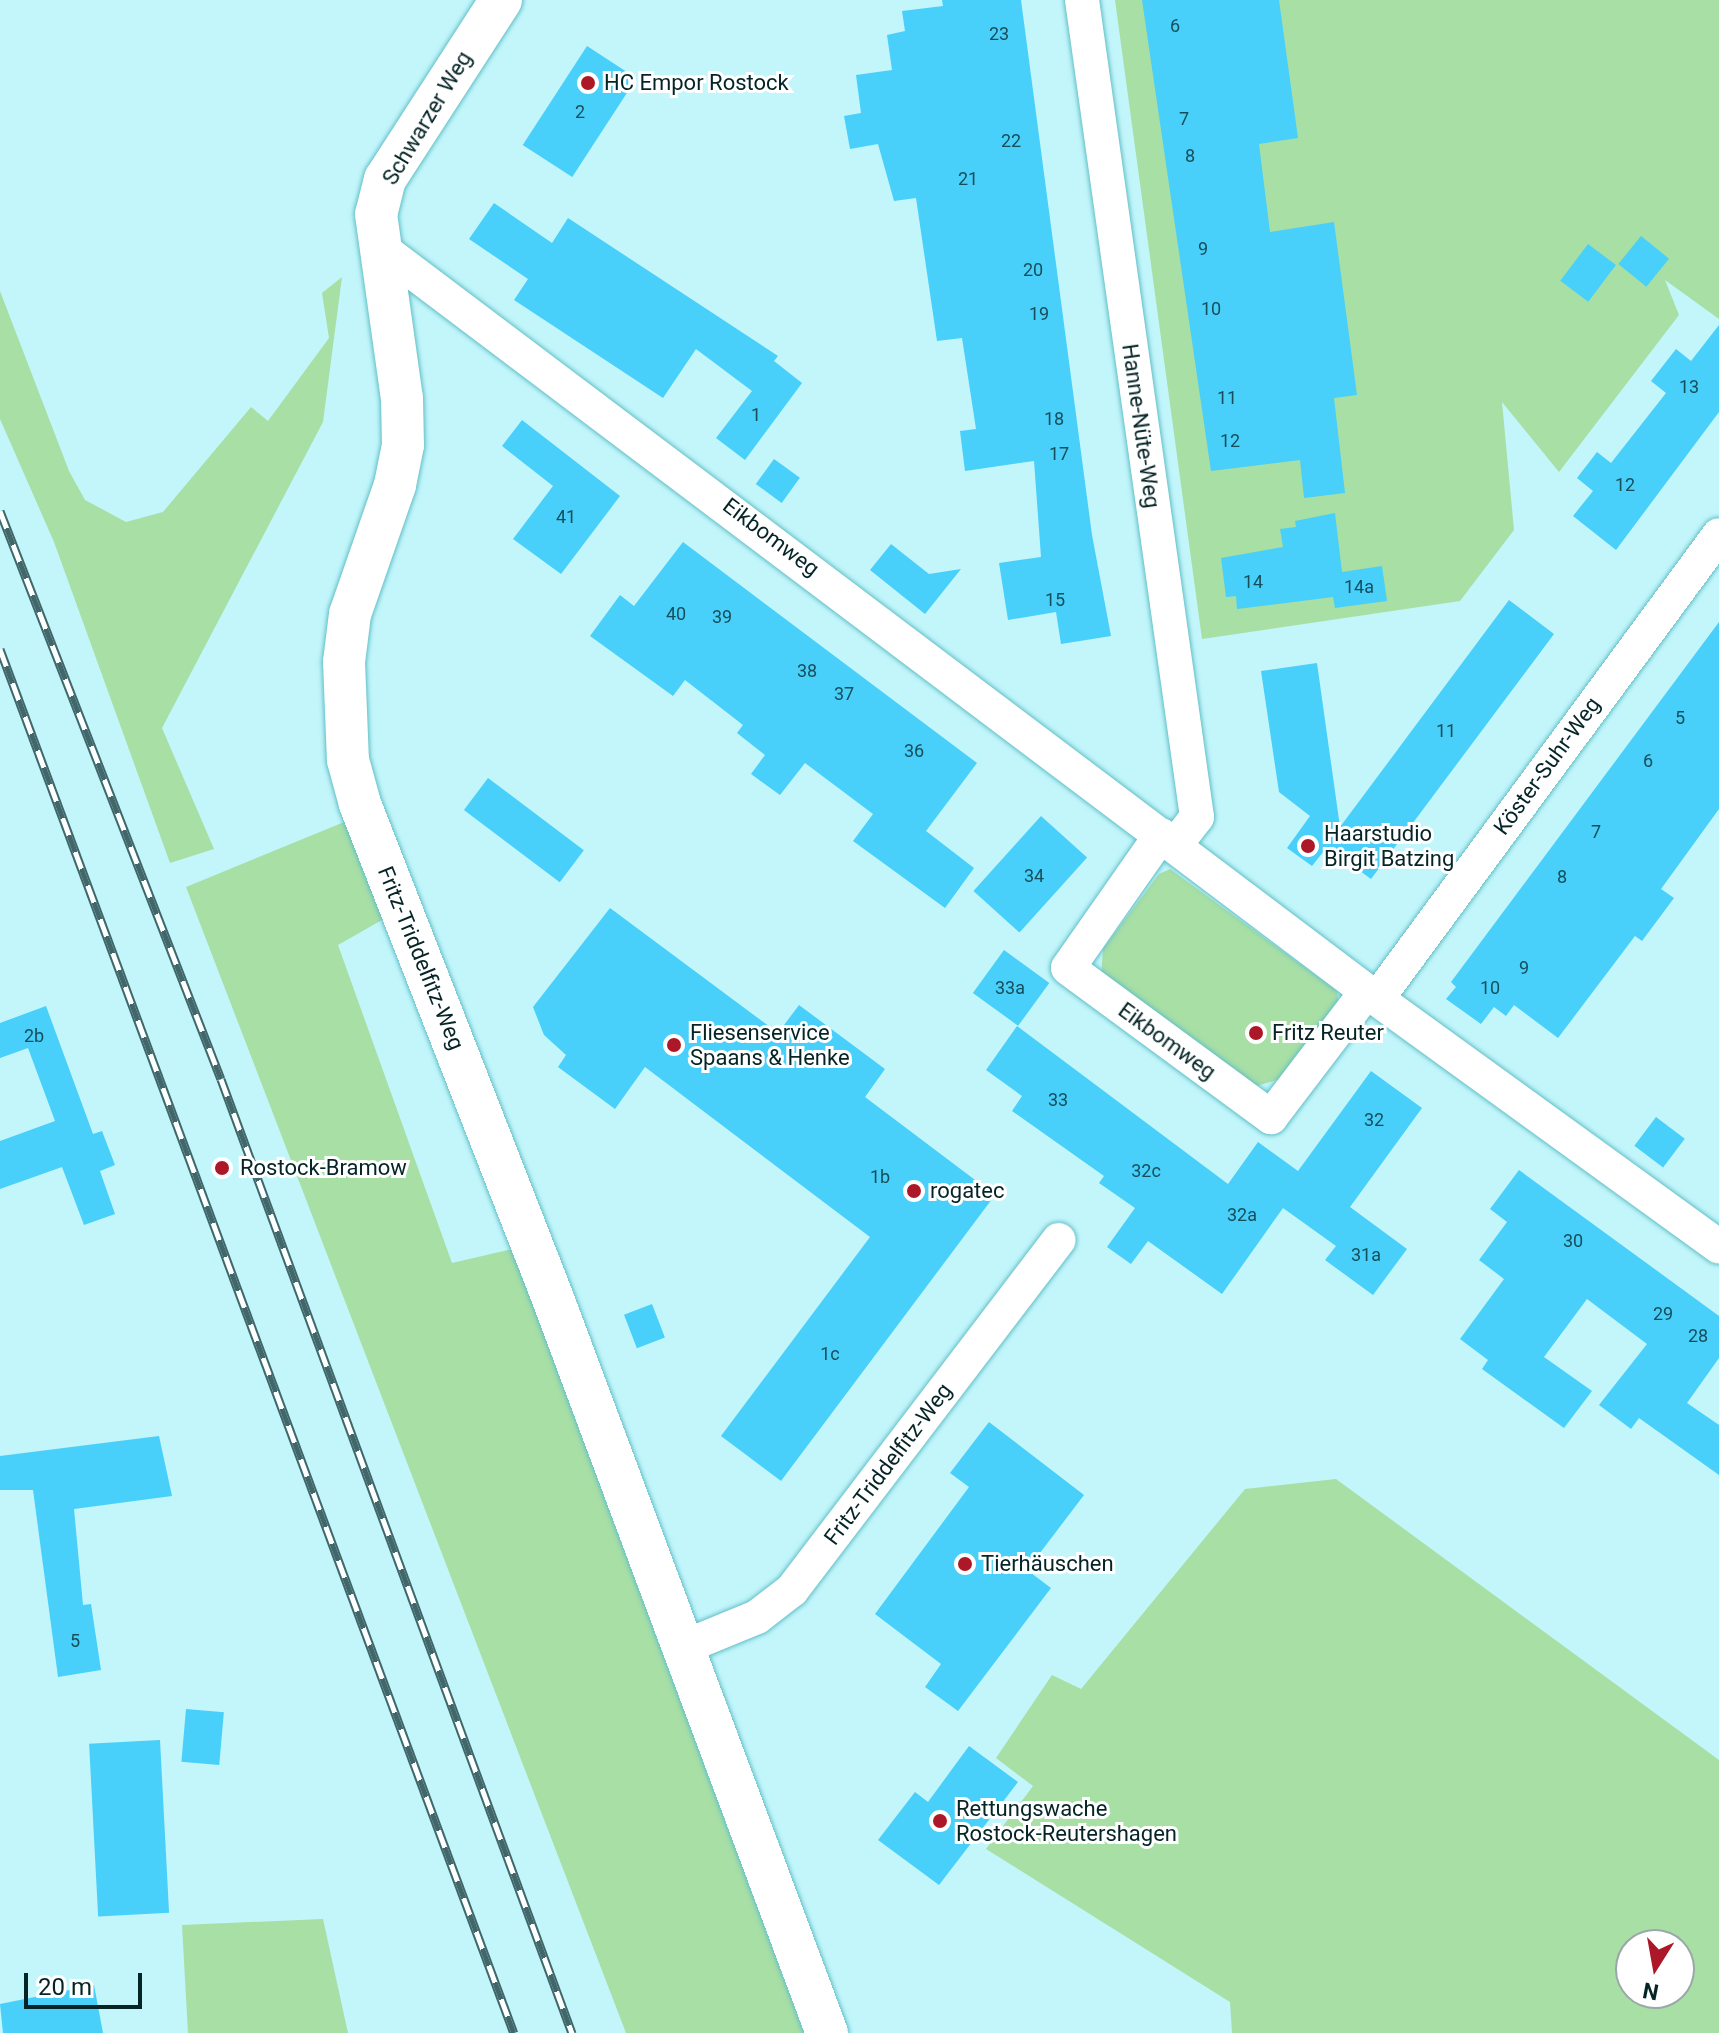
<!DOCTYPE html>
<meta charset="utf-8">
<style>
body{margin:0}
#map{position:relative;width:1719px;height:2033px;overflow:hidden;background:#c2f6fb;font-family:Roboto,sans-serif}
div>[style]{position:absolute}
.green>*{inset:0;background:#a7dfa5}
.building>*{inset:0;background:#48cffa;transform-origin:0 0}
.roads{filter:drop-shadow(0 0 2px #62bfc7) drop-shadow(0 0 2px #62bfc7)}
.minor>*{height:34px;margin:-17px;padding:0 17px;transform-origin:17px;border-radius:17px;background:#fff}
.tertiary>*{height:42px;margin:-21px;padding:0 21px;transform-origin:21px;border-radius:21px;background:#fff}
.rail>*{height:9px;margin-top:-4.5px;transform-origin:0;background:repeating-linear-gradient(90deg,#fff 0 18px,#41676a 0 36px);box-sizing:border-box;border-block:2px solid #41676a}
.dots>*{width:22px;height:22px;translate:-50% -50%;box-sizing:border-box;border:4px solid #fff;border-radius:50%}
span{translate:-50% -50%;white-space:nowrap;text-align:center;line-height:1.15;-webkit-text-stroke:6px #fff;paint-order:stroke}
.number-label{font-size:18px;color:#164f5b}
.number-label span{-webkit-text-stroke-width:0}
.poi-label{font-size:22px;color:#052426}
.left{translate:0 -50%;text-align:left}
.street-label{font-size:22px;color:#052426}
.north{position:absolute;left:1615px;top:1929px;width:80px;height:80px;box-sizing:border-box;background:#fff;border:2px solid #9ba7a8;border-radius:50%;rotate:191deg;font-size:22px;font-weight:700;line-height:32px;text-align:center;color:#052426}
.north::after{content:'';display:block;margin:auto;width:28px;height:36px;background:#ac1827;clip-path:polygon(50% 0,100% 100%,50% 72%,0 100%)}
.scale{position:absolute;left:24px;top:1973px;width:118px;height:36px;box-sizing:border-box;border:4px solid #052426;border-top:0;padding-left:10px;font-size:24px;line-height:28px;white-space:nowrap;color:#052426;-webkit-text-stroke:6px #fff;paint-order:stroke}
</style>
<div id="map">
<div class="green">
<div style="clip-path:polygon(1115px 0,1719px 0,1719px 319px,1665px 280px,1679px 315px,1559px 472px,1502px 402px,1514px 530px,1460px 601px,1202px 639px)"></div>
<div style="clip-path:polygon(342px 277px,323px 422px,162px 728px,214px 849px,170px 863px,54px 542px,0 419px,0 291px,69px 471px,85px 500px,126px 522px,163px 512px,251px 407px,268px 421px,329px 338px,322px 293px)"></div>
<div style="clip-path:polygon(349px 820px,389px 916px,338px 945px,452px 1263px,512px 1249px,804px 2033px,626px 2033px,186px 887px)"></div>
<div style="clip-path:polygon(1170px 869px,1337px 991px,1339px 1007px,1281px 1079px,1256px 1086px,1101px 977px,1103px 949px,1159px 874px)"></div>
<div style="clip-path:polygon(evenodd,1336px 1479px,1719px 1760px,1719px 2033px,1232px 2033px,1230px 2002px,986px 1849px,1033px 1786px,996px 1758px,1052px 1675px,1081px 1689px,1245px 1489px,1336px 1479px,1631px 1945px,1679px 1945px,1679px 1993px,1631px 1993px,1631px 1945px)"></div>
<div style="clip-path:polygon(323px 1919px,348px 2033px,188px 2033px,182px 1925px)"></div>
</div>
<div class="building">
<div style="clip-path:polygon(942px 0,1021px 0,1092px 535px,1111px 636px,1061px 644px,1056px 612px,1008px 620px,999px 563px,1041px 557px,1034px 461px,965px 471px,960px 431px,976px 429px,962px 338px,937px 341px,916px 198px,894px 201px,878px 144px,850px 149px,844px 116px,861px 113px,856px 75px,892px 70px,887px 35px,905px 31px,902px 11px,943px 6px)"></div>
<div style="clip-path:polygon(1142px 0,1279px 0,1298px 138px,1259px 144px,1270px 232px,1334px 222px,1357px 395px,1334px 398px,1345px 493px,1304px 498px,1300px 460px,1211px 471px)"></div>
<div style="left:587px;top:46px;width:59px;height:118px;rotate:33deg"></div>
<div style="clip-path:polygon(494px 203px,552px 243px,568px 218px,778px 356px,774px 361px,802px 383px,745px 460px,716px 438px,752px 391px,696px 349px,663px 398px,514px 300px,528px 279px,469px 239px)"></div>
<div style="left:1641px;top:236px;width:36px;height:36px;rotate:39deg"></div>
<div style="left:1588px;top:244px;width:35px;height:46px;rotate:37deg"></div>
<div style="clip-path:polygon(1719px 325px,1719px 412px,1616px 550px,1573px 516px,1593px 491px,1577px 478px,1597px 452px,1611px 463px,1666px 393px,1651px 381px,1676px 349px,1691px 361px)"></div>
<div style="clip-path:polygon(522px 420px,620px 496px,561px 574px,513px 539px,553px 486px,502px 446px)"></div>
<div style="left:774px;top:459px;width:32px;height:31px;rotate:36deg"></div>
<div style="clip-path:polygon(1335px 513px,1342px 572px,1382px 566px,1387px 601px,1335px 608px,1333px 597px,1237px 609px,1236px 596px,1226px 597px,1221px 558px,1283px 547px,1280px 529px,1296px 527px,1295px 521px)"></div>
<div style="clip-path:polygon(683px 542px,977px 763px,926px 831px,974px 868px,945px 908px,853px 841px,873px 814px,805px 763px,780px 795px,751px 774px,765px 755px,737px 733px,743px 725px,685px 680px,673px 696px,590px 636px,620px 595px,634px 606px)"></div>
<div style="clip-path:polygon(891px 544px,929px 574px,961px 569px,925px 614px,870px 570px)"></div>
<div style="clip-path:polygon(1509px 600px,1554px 634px,1371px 879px,1327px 847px,1312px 866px,1287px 848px,1310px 816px,1279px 792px,1261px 671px,1317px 663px,1340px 827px)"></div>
<div style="clip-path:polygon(1719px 622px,1719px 809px,1661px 889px,1674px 898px,1642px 941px,1635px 936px,1558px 1038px,1514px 1005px,1506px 1016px,1494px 1007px,1481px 1024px,1446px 999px,1456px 987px,1451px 982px)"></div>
<div style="left:488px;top:778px;width:120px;height:40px;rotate:37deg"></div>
<div style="left:1041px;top:816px;width:62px;height:101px;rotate:42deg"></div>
<div style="clip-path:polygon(610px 908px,778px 1033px,799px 1005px,885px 1069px,865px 1097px,995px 1195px,781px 1481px,721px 1436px,870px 1237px,645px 1067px,615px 1109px,558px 1067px,566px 1055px,544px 1035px,533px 1007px)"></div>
<div style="left:1004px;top:950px;width:56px;height:53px;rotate:36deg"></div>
<div style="clip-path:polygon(46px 1006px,93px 1134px,102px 1131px,115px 1165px,100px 1171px,115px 1214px,84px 1225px,62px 1167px,0 1189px,0 1141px,55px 1121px,28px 1048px,0 1058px,0 1023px)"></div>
<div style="clip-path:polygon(1017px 1026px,1228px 1184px,1258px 1142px,1298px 1171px,1371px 1071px,1422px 1108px,1350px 1207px,1407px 1249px,1373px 1295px,1325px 1260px,1336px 1246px,1283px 1208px,1222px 1294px,1148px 1241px,1131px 1264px,1107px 1247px,1135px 1208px,1099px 1183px,1104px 1176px,1012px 1111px,1022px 1096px,986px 1070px)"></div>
<div style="left:1656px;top:1117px;width:36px;height:36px;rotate:37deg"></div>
<div style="clip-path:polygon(1519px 1170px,1719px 1316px,1719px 1358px,1687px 1403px,1719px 1425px,1719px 1475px,1639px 1418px,1631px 1429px,1599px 1405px,1647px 1344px,1587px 1299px,1544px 1357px,1592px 1391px,1564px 1428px,1482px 1369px,1488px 1360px,1460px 1339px,1504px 1279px,1479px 1260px,1507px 1222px,1490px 1209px)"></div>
<div style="left:652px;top:1304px;width:36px;height:30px;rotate:69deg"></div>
<div style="clip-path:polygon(989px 1422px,1084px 1495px,1027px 1570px,1051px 1588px,958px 1711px,925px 1687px,941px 1664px,875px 1614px,969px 1487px,950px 1473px)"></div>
<div style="clip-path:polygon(159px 1436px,172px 1496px,74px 1509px,83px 1605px,91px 1604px,101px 1670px,58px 1677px,33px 1490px,0 1490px,0 1456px)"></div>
<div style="left:186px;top:1709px;width:38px;height:53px;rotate:5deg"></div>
<div style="left:160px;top:1740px;width:173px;height:71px;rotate:87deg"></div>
<div style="clip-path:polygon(969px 1746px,1018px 1782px,939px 1885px,878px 1840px,915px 1792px,928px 1802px)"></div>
<div style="clip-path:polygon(94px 1985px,103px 2033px,3px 2033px,0 2004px)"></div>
</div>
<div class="roads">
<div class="minor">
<div style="left:1082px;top:0;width:825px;rotate:81.99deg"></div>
<div style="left:1197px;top:817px;width:36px;rotate:128deg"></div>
<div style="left:377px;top:245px;width:1252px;rotate:37.02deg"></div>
<div style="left:1377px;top:999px;width:422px;rotate:35.9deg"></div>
<div style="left:1161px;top:835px;width:162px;rotate:125deg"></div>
<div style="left:1068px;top:968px;width:252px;rotate:36.3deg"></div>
<div style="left:1271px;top:1117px;width:158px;rotate:-52.7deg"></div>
<div style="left:1377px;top:999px;width:576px;rotate:-53.61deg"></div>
<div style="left:684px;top:1647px;width:79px;rotate:-22.3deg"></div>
<div style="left:757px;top:1617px;width:44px;rotate:-37.6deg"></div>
<div style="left:792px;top:1590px;width:440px;rotate:-52.7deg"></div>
</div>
<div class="tertiary">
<div style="left:501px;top:0;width:213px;rotate:122.9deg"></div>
<div style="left:385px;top:179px;width:36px;rotate:104deg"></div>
<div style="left:376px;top:214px;width:186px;rotate:82deg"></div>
<div style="left:402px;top:398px;width:47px;rotate:88.8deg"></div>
<div style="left:403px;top:445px;width:41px;rotate:101.3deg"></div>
<div style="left:395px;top:485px;width:137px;rotate:109.2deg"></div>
<div style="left:350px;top:614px;width:48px;rotate:97.1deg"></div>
<div style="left:344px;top:662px;width:98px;rotate:87.7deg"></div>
<div style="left:348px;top:760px;width:46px;rotate:74.7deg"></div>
<div style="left:360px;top:804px;width:528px;rotate:68.68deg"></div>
<div style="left:552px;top:1296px;width:787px;rotate:69.54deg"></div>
</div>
</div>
<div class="rail">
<div style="left:0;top:511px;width:609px;rotate:68.74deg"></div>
<div style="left:221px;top:1079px;width:1017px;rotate:69.8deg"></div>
<div style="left:0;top:649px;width:1476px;rotate:69.63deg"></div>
</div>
<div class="dots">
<div style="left:588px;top:83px;background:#ac1827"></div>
<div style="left:1308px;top:846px;background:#ac1827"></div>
<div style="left:1256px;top:1033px;background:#ac1827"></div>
<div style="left:674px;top:1045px;background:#ac1827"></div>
<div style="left:222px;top:1168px;background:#ac1827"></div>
<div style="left:914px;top:1191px;background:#ac1827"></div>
<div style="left:965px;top:1564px;background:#ac1827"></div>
<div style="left:940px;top:1821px;background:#ac1827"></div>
</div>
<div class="number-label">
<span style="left:1175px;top:26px">6</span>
<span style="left:999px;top:34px">23</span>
<span style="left:580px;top:112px">2</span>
<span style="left:1184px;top:119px">7</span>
<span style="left:1011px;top:141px">22</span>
<span style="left:1190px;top:156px">8</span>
<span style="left:968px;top:179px">21</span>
<span style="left:1203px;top:249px">9</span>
<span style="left:1033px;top:270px">20</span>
<span style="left:1211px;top:309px">10</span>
<span style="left:1039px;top:314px">19</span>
<span style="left:1689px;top:387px">13</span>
<span style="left:1227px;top:398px">11</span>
<span style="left:756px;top:415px">1</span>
<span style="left:1054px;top:419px">18</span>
<span style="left:1230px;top:441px">12</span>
<span style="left:1059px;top:454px">17</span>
<span style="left:1625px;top:485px">12</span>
<span style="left:566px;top:517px">41</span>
<span style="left:1253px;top:582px">14</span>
<span style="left:1359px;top:587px">14a</span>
<span style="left:1055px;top:600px">15</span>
<span style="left:676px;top:614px">40</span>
<span style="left:722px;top:617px">39</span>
<span style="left:807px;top:671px">38</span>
<span style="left:844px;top:694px">37</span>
<span style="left:1680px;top:718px">5</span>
<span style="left:1446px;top:731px">11</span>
<span style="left:914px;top:751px">36</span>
<span style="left:1648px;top:761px">6</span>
<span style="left:1596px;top:832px">7</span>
<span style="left:1034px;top:876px">34</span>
<span style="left:1562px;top:877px">8</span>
<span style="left:1524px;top:968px">9</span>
<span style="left:1010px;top:988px">33a</span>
<span style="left:1490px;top:988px">10</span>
<span style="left:34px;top:1036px">2b</span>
<span style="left:1058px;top:1100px">33</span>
<span style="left:1374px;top:1120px">32</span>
<span style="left:1146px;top:1171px">32c</span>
<span style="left:880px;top:1177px">1b</span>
<span style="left:1242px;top:1215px">32a</span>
<span style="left:1573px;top:1241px">30</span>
<span style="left:1366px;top:1255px">31a</span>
<span style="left:1663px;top:1314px">29</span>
<span style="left:1698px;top:1336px">28</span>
<span style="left:830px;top:1354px">1c</span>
<span style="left:75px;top:1641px">5</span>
</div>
<div class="poi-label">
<span class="left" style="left:604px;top:83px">HC Empor Rostock</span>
<span class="left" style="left:1324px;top:846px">Haarstudio<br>Birgit Batzing</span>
<span class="left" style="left:690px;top:1045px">Fliesenservice<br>Spaans &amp; Henke</span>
<span class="left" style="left:1272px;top:1033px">Fritz Reuter</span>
<span class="left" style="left:240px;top:1168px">Rostock-Bramow</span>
<span class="left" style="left:930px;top:1191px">rogatec</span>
<span class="left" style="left:981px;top:1564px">Tierhäuschen</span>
<span class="left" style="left:956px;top:1821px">Rettungswache<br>Rostock-Reutershagen</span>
</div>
<div class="street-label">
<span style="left:427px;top:118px;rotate:-59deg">Schwarzer Weg</span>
<span style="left:1141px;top:426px;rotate:82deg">Hanne-Nüte-Weg</span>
<span style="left:771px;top:537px;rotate:37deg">Eikbomweg</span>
<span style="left:1547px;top:766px;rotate:-54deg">Köster-Suhr-Weg</span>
<span style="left:421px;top:958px;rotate:68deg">Fritz-Triddelfitz-Weg</span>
<span style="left:1167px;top:1041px;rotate:36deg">Eikbomweg</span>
<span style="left:888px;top:1464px;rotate:-53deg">Fritz-Triddelfitz-Weg</span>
</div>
<div class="north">N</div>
<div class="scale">20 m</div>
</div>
